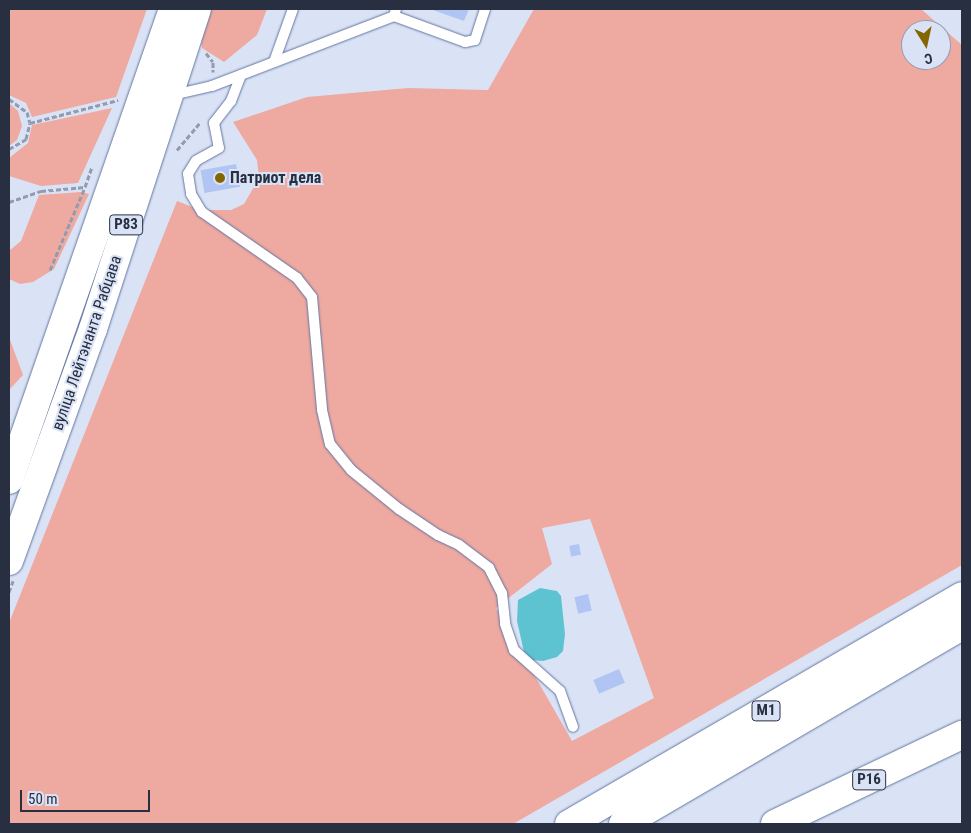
<!DOCTYPE html>
<meta charset="utf-8">
<style>
body{margin:0}
#map{position:relative;width:971px;height:833px;overflow:hidden;background:#dae3f6;font-family:"Roboto Condensed",sans-serif}
div>[style]{position:absolute}
.green>*{inset:0;background:#eea9a1}
.water>*{inset:0;background:#5ec3d0}
.building>*{inset:0;background:#b0c5f4;transform-origin:0 0}
.path>*{height:3px;margin-top:-1.5px;transform-origin:0;background:repeating-linear-gradient(90deg,#939cae 0 5px,transparent 0 7.5px)}
.roads{filter:drop-shadow(0 0 1px #6375a0) drop-shadow(0 0 1px #6375a0)}
.lane>*{height:10px;margin:-5px;padding:0 5px;transform-origin:5px;border-radius:5px;background:#fff}
.highway>*{height:28px;margin:-14px;padding:0 14px;transform-origin:14px;border-radius:14px;background:#fff}
.dots>*{width:14px;height:14px;translate:-50% -50%;box-sizing:border-box;border:2px solid #dae3f6;border-radius:50%}
span{translate:-50% -50%;white-space:nowrap;text-align:center;line-height:1.15;-webkit-text-stroke:4px #dae3f6;paint-order:stroke}
.shield-label span{padding:1px 4px;background:#dae3f6;border:1px solid;border-radius:4px;-webkit-text-stroke-width:0}
.shield-label{font-size:15px;color:#272f41;font-weight:700}
.poi-label{font-size:16px;color:#272f41;font-weight:700}
.left{translate:0 -50%;text-align:left}
.street-label{font-size:16px;color:#272f41}
.frame{position:absolute;inset:0;border:10px solid #272f41;pointer-events:none}
.north{position:absolute;left:901px;top:20px;width:50px;height:50px;box-sizing:border-box;background:#dae3f6;border:1px solid #929bae;border-radius:50%;rotate:170deg;font-size:14px;font-weight:700;line-height:20px;text-align:center;color:#272f41}
.north::after{content:'';display:block;margin:auto;width:18px;height:22px;background:#856500;clip-path:polygon(50% 0,100% 100%,50% 72%,0 100%)}
.scale{position:absolute;left:20px;top:790px;width:130px;height:22px;box-sizing:border-box;border:2px solid #272f41;border-top:0;padding-left:6px;font-size:15px;line-height:18px;white-space:nowrap;color:#272f41;-webkit-text-stroke:4px #dae3f6;paint-order:stroke}
</style>
<div id="map">
<div class="green">
<div style="clip-path:polygon(9px 9px,147px 9px,116px 97px,32px 117px,26px 103px,9px 95px)"></div>
<div style="clip-path:polygon(211px 9px,267px 9px,257px 35px,224px 62px,202px 48px,201px 39px)"></div>
<div style="clip-path:polygon(evenodd,534px 9px,921px 9px,962px 45px,962px 565px,513px 824px,9px 824px,9px 623px,177px 201px,200px 210px,231px 210px,244px 204px,259px 178px,257px 160px,233px 122px,307px 97px,408px 88px,488px 90px,534px 9px,911px 30px,941px 30px,941px 60px,911px 60px,911px 30px,534px 9px,590px 519px,654px 698px,572px 741px,496px 608px,552px 564px,542px 528px,590px 519px)"></div>
<div style="clip-path:polygon(9px 103px,18px 111px,22px 126px,17px 140px,9px 146px)"></div>
<div style="clip-path:polygon(112px 108px,78px 183px,41px 186px,9px 176px,9px 158px,28px 143px,32px 125px)"></div>
<div style="clip-path:polygon(81px 192px,89px 194px,54px 269px,33px 282px,20px 284px,9px 279px,9px 251px,21px 241px,39px 195px)"></div>
<div style="clip-path:polygon(9px 337px,23px 375px,9px 390px)"></div>
</div>
<div class="water">
<div style="clip-path:polygon(540px 588px,557px 591px,561px 596px,565px 634px,563px 651px,557px 657px,543px 661px,532px 660px,524px 652px,517px 621px,518px 600px)"></div>
</div>
<div class="building">
<div style="clip-path:polygon(430px 9px,469px 9px,464px 21px)"></div>
<div style="left:236px;top:164px;width:23px;height:36px;rotate:80deg"></div>
<div style="left:579px;top:544px;width:11px;height:10px;rotate:80deg"></div>
<div style="left:588px;top:594px;width:17px;height:14px;rotate:77deg"></div>
<div style="left:619px;top:669px;width:15px;height:28px;rotate:67deg"></div>
</div>
<div class="path">
<div style="left:206px;top:53px;width:11px;rotate:52deg"></div>
<div style="left:213px;top:62px;width:10px;rotate:90deg"></div>
<div style="left:9px;top:99px;width:22px;rotate:36deg"></div>
<div style="left:27px;top:112px;width:11px;rotate:75deg"></div>
<div style="left:9px;top:149px;width:20px;rotate:-30deg"></div>
<div style="left:26px;top:139px;width:16px;rotate:-76deg"></div>
<div style="left:30px;top:123px;width:91px;rotate:-14.6deg"></div>
<div style="left:177px;top:150px;width:35px;rotate:-50deg"></div>
<div style="left:9px;top:202px;width:34px;rotate:-19deg"></div>
<div style="left:41px;top:191px;width:44px;rotate:-5.2deg"></div>
<div style="left:85px;top:187px;width:21px;rotate:-71deg"></div>
<div style="left:50px;top:270px;width:90px;rotate:-67.1deg"></div>
<div style="left:9px;top:592px;width:12px;rotate:-70deg"></div>
</div>
<div class="roads">
<div class="lane">
<div style="left:394px;top:16px;width:76px;rotate:20.1deg"></div>
<div style="left:465px;top:42px;width:10px;rotate:-11deg"></div>
<div style="left:475px;top:40px;width:33px;rotate:-72deg"></div>
<div style="left:274px;top:62px;width:56px;rotate:-70.3deg"></div>
<div style="left:241px;top:75px;width:28px;rotate:111deg"></div>
<div style="left:231px;top:101px;width:28px;rotate:128deg"></div>
<div style="left:214px;top:123px;width:25px;rotate:79deg"></div>
<div style="left:219px;top:148px;width:26px;rotate:151deg"></div>
<div style="left:196px;top:161px;width:15px;rotate:122deg"></div>
<div style="left:188px;top:174px;width:20px;rotate:81deg"></div>
<div style="left:191px;top:194px;width:21px;rotate:59deg"></div>
<div style="left:202px;top:212px;width:116px;rotate:34.8deg"></div>
<div style="left:297px;top:278px;width:24px;rotate:52deg"></div>
<div style="left:312px;top:297px;width:113px;rotate:84.9deg"></div>
<div style="left:322px;top:410px;width:35px;rotate:77deg"></div>
<div style="left:330px;top:444px;width:33px;rotate:51deg"></div>
<div style="left:351px;top:470px;width:62px;rotate:39.1deg"></div>
<div style="left:399px;top:509px;width:47px;rotate:33.7deg"></div>
<div style="left:438px;top:535px;width:23px;rotate:25deg"></div>
<div style="left:459px;top:545px;width:38px;rotate:37deg"></div>
<div style="left:489px;top:568px;width:28px;rotate:63deg"></div>
<div style="left:502px;top:593px;width:31px;rotate:84deg"></div>
<div style="left:505px;top:624px;width:28px;rotate:71deg"></div>
<div style="left:514px;top:650px;width:62px;rotate:41.7deg"></div>
<div style="left:560px;top:691px;width:38px;rotate:70deg"></div>
<div style="left:173px;top:95px;width:40px;rotate:-13deg"></div>
<div style="left:212px;top:86px;width:195px;rotate:-21deg"></div>
<div style="left:394px;top:16px;width:7px;rotate:-74deg"></div>
</div>
<div class="highway">
<div style="left:9px;top:480px;width:499px;rotate:-70.8deg"></div>
<div style="left:9px;top:561px;width:247px;rotate:-70.1deg"></div>
<div style="left:93px;top:329px;width:336px;rotate:-72deg"></div>
<div style="left:569px;top:824px;width:454px;rotate:-30.1deg"></div>
<div style="left:623px;top:824px;width:393px;rotate:-30.3deg"></div>
<div style="left:775px;top:824px;width:207px;rotate:-25.5deg"></div>
</div>
</div>
<div class="dots">
<div style="left:220px;top:178px;background:#856500"></div>
</div>
<div class="shield-label">
<span style="left:126px;top:225px">Р83</span>
<span style="left:766px;top:711px">М1</span>
<span style="left:869px;top:780px">Р16</span>
</div>
<div class="poi-label">
<span class="left" style="left:230px;top:178px">Патриот дела</span>
</div>
<div class="street-label">
<span style="left:87px;top:343px;rotate:-71deg">вуліца Лейтэнанта Рабцава</span>
</div>
<div class="frame"></div>
<div class="north">С</div>
<div class="scale">50 m</div>
</div>
